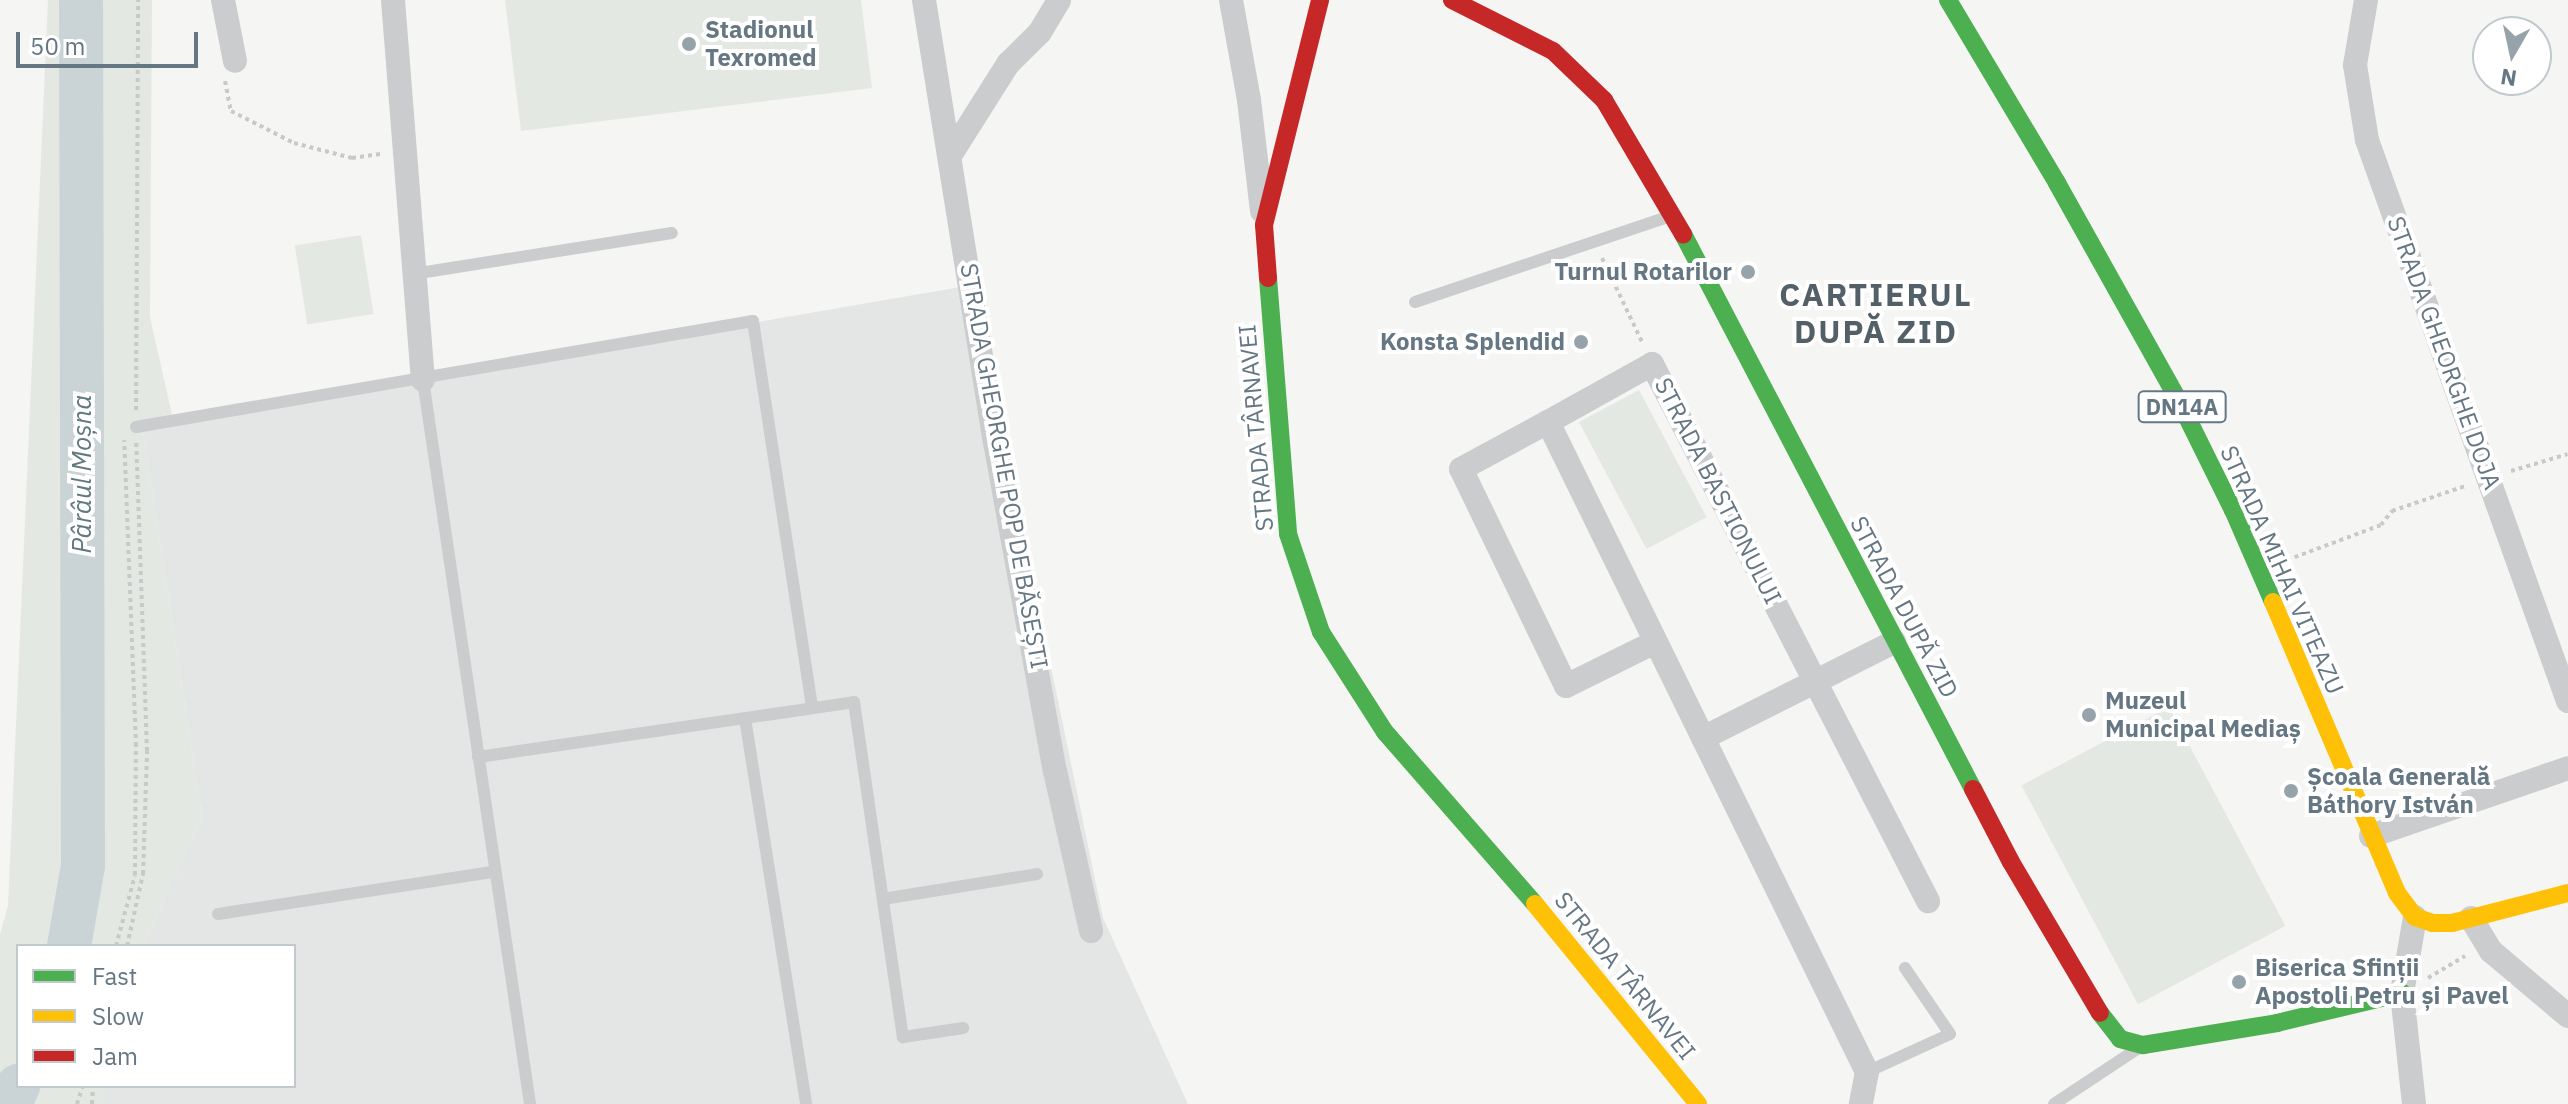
<!DOCTYPE html>
<meta charset="utf-8">
<style>
body{margin:0}
#map{position:relative;width:2568px;height:1104px;overflow:hidden;background:#f5f5f4;font-family:"IBM Plex Sans",sans-serif}
div>[style]{position:absolute}
.built>*{inset:0;background:#e4e5e5}
.green>*{inset:0;background:#e4e8e2;transform-origin:0 0}
.river>*{height:44px;margin:-22px;padding:0 22px;transform-origin:22px;border-radius:22px;background:#cad3d5}
.path>*{height:4px;margin-top:-2px;transform-origin:0;background:repeating-linear-gradient(90deg,#c8c9ca 0 4px,transparent 0 8px)}
.lane>*{height:12px;margin:-6px;padding:0 6px;transform-origin:6px;border-radius:6px;background:#cacccd}
.street>*{height:24px;margin:-12px;padding:0 12px;transform-origin:12px;border-radius:12px;background:#cacccd}
.fast>*{height:18px;margin:-9px;padding:0 9px;transform-origin:9px;border-radius:9px;background:#4caf50}
.slow>*{height:18px;margin:-9px;padding:0 9px;transform-origin:9px;border-radius:9px;background:#ffc107}
.jam>*{height:18px;margin:-9px;padding:0 9px;transform-origin:9px;border-radius:9px;background:#c62828}
.dots>*{width:22px;height:22px;translate:-50% -50%;box-sizing:border-box;border:4px solid #fff;border-radius:50%}
span{translate:-50% -50%;white-space:nowrap;text-align:center;line-height:1.15;-webkit-text-stroke:8px #fff;paint-order:stroke}
.shield-label span{padding:2px 6px;background:#fff;border:2px solid;border-radius:6px;-webkit-text-stroke-width:0}
.shield-label{font-size:22px;color:#657783;font-weight:700}
.poi-label{font-size:24px;color:#657783;font-weight:700}
.left{translate:0 -50%;text-align:left}
.right{translate:-100% -50%;text-align:right}
.street-label{font-size:24px;color:#657783}
.water-label{font-size:26px;color:#617980;font-style:italic}
.district-label{font-size:32px;color:#536068;font-weight:700;letter-spacing:2px}
.legend{position:absolute;left:16px;top:944px;width:280px;height:144px;box-sizing:border-box;background:#fff;border:2px solid #c1c9cd;margin:0;padding:10px 14px;list-style:none;font-size:24px;color:#657783}
.legend li{display:flex;align-items:center;gap:16px;height:40px}
.legend b{width:40px;border:2px solid #c1c9cd}
.north{position:absolute;left:2472px;top:16px;width:80px;height:80px;box-sizing:border-box;background:#fff;border:2px solid #c1c9cd;border-radius:50%;rotate:189deg;font-size:22px;font-weight:700;line-height:32px;text-align:center;color:#657783}
.north::after{content:'';display:block;margin:auto;width:28px;height:36px;background:#97a3ab;clip-path:polygon(50% 0,100% 100%,50% 72%,0 100%)}
.scale{position:absolute;left:16px;top:32px;width:182px;height:36px;box-sizing:border-box;border:4px solid #657783;border-top:0;padding-left:10px;font-size:24px;line-height:28px;white-space:nowrap;color:#657783;-webkit-text-stroke:6px #fff;paint-order:stroke}
</style>
<div id="map">
<div class="built">
<div style="clip-path:polygon(972px 285px,1103px 918px,1188px 1104px,103px 1104px,103px 1086px,294px 1086px,294px 946px,143px 946px,202px 817px,142px 424px,423px 380px)"></div>
</div>
<div class="green">
<div style="clip-path:polygon(48px 0,81px 0,81px 106px,84px 0,152px 0,150px 317px,173px 419px,142px 424px,202px 817px,143px 946px,18px 946px,18px 1086px,103px 1086px,103px 1104px,0 1104px,0 934px,8px 906px)"></div>
<div style="clip-path:polygon(505px 0,861px 0,872px 88px,521px 131px)"></div>
<div style="left:361px;top:235px;width:80px;height:67px;rotate:81deg"></div>
<div style="left:1639px;top:390px;width:144px;height:68px;rotate:62deg"></div>
<div style="left:2169px;top:707px;width:248px;height:167px;rotate:62deg"></div>
</div>
<div class="river">
<div style="left:69px;top:946px;width:81px;rotate:-80.1deg"></div>
<div style="left:83px;top:866px;width:866px;rotate:-90.13deg"></div>
<div style="left:10px;top:1104px;width:20px;rotate:-66deg"></div>
</div>
<div class="path">
<div style="left:225px;top:81px;width:31px;rotate:79deg"></div>
<div style="left:231px;top:111px;width:71px;rotate:26.9deg"></div>
<div style="left:294px;top:143px;width:60px;rotate:14.5deg"></div>
<div style="left:352px;top:158px;width:30px;rotate:-8deg"></div>
<div style="left:1602px;top:258px;width:95px;rotate:64.5deg"></div>
<div style="left:136px;top:410px;width:410px;rotate:-89.7deg"></div>
<div style="left:2511px;top:471px;width:59px;rotate:-16.6deg"></div>
<div style="left:2287px;top:560px;width:100px;rotate:-20.4deg"></div>
<div style="left:2381px;top:525px;width:18px;rotate:-52deg"></div>
<div style="left:2392px;top:511px;width:77px;rotate:-18.9deg"></div>
<div style="left:116px;top:946px;width:73px;rotate:-75deg"></div>
<div style="left:135px;top:875px;width:129px;rotate:-89.6deg"></div>
<div style="left:136px;top:746px;width:306px;rotate:-92.2deg"></div>
<div style="left:127px;top:946px;width:74px;rotate:-77.5deg"></div>
<div style="left:143px;top:874px;width:123px;rotate:-88.1deg"></div>
<div style="left:147px;top:751px;width:309px;rotate:-92deg"></div>
<div style="left:2428px;top:978px;width:43px;rotate:-30.7deg"></div>
<div style="left:77px;top:1104px;width:19px;rotate:-72deg"></div>
<div style="left:92px;top:1104px;width:18px;rotate:-87deg"></div>
</div>
<div class="lane">
<div style="left:413px;top:274px;width:262px;rotate:-9deg"></div>
<div style="left:1415px;top:302px;width:269px;rotate:-18.6deg"></div>
<div style="left:423px;top:380px;width:732px;rotate:81.59deg"></div>
<div style="left:136px;top:427px;width:626px;rotate:-9.75deg"></div>
<div style="left:753px;top:321px;width:391px;rotate:81.3deg"></div>
<div style="left:745px;top:718px;width:391px;rotate:81deg"></div>
<div style="left:478px;top:757px;width:380px;rotate:-8.3deg"></div>
<div style="left:854px;top:702px;width:339px;rotate:81.7deg"></div>
<div style="left:903px;top:1037px;width:61px;rotate:-8.5deg"></div>
<div style="left:883px;top:899px;width:156px;rotate:-9.2deg"></div>
<div style="left:218px;top:914px;width:279px;rotate:-8.7deg"></div>
<div style="left:1867px;top:1072px;width:91px;rotate:-24.6deg"></div>
<div style="left:1950px;top:1034px;width:80px;rotate:-124.3deg"></div>
<div style="left:2054px;top:1104px;width:100px;rotate:-33.5deg"></div>
</div>
<div class="street">
<div style="left:223px;top:0;width:62px;rotate:78.9deg"></div>
<div style="left:393px;top:0;width:381px;rotate:85.5deg"></div>
<div style="left:924px;top:0;width:448px;rotate:80.9deg"></div>
<div style="left:995px;top:442px;width:334px;rotate:79.7deg"></div>
<div style="left:1055px;top:771px;width:164px;rotate:77.3deg"></div>
<div style="left:1231px;top:0;width:102px;rotate:79.8deg"></div>
<div style="left:1249px;top:100px;width:112px;rotate:83.3deg"></div>
<div style="left:2366px;top:0;width:66px;rotate:99.6deg"></div>
<div style="left:2355px;top:65px;width:76px;rotate:80.9deg"></div>
<div style="left:2367px;top:140px;width:596px;rotate:70.29deg"></div>
<div style="left:951px;top:154px;width:107px;rotate:-57.7deg"></div>
<div style="left:1008px;top:64px;width:45px;rotate:-45deg"></div>
<div style="left:1040px;top:32px;width:37px;rotate:-59deg"></div>
<div style="left:1548px;top:422px;width:119px;rotate:-29.1deg"></div>
<div style="left:1652px;top:364px;width:604px;rotate:62.8deg"></div>
<div style="left:1653px;top:643px;width:97px;rotate:153.7deg"></div>
<div style="left:1566px;top:686px;width:241px;rotate:-115.8deg"></div>
<div style="left:1461px;top:469px;width:99px;rotate:-28.4deg"></div>
<div style="left:1548px;top:422px;width:724px;rotate:63.86deg"></div>
<div style="left:1867px;top:1072px;width:33px;rotate:101deg"></div>
<div style="left:1703px;top:738px;width:214px;rotate:-26.7deg"></div>
<div style="left:2371px;top:836px;width:208px;rotate:-19deg"></div>
<div style="left:2471px;top:918px;width:39px;rotate:59deg"></div>
<div style="left:2491px;top:951px;width:101px;rotate:40.2deg"></div>
<div style="left:2414px;top:1104px;width:112px;rotate:-96.2deg"></div>
<div style="left:2402px;top:993px;width:77px;rotate:-80.3deg"></div>
</div>
<div class="fast">
<div style="left:1948px;top:0;width:213px;rotate:59.2deg"></div>
<div style="left:2057px;top:183px;width:254px;rotate:60.8deg"></div>
<div style="left:2181px;top:405px;width:117px;rotate:63.7deg"></div>
<div style="left:2233px;top:510px;width:100px;rotate:66.5deg"></div>
<div style="left:1683px;top:234px;width:626px;rotate:62.41deg"></div>
<div style="left:1268px;top:278px;width:257px;rotate:85.5deg"></div>
<div style="left:1288px;top:534px;width:103px;rotate:71.4deg"></div>
<div style="left:1321px;top:632px;width:119px;rotate:57.4deg"></div>
<div style="left:1385px;top:732px;width:228px;rotate:48.9deg"></div>
<div style="left:2100px;top:1013px;width:33px;rotate:52deg"></div>
<div style="left:2120px;top:1039px;width:24px;rotate:15deg"></div>
<div style="left:2143px;top:1045px;width:136px;rotate:-9.3deg"></div>
<div style="left:2277px;top:1023px;width:129px;rotate:-13.5deg"></div>
</div>
<div class="slow">
<div style="left:2273px;top:602px;width:316px;rotate:66.9deg"></div>
<div style="left:2397px;top:893px;width:30px;rotate:53deg"></div>
<div style="left:2415px;top:917px;width:18px;rotate:19deg"></div>
<div style="left:2432px;top:923px;width:20px"></div>
<div style="left:2452px;top:923px;width:120px;rotate:-14.5deg"></div>
<div style="left:1535px;top:904px;width:258px;rotate:50.8deg"></div>
</div>
<div class="jam">
<div style="left:1452px;top:0;width:113px;rotate:26.8deg"></div>
<div style="left:1553px;top:51px;width:71px;rotate:43.9deg"></div>
<div style="left:1604px;top:100px;width:156px;rotate:59.5deg"></div>
<div style="left:1268px;top:278px;width:53px;rotate:-94.3deg"></div>
<div style="left:1264px;top:225px;width:232px;rotate:-76deg"></div>
<div style="left:1973px;top:789px;width:82px;rotate:62.5deg"></div>
<div style="left:2011px;top:862px;width:175px;rotate:59.5deg"></div>
</div>
<div class="dots">
<div style="left:689px;top:44px;background:#97a3ab"></div>
<div style="left:1748px;top:272px;background:#97a3ab"></div>
<div style="left:1581px;top:342px;background:#97a3ab"></div>
<div style="left:2089px;top:715px;background:#97a3ab"></div>
<div style="left:2291px;top:791px;background:#97a3ab"></div>
<div style="left:2239px;top:982px;background:#97a3ab"></div>
</div>
<div class="shield-label">
<span style="left:2182px;top:407px">DN14A</span>
</div>
<div class="poi-label">
<span class="left" style="left:705px;top:44px">Stadionul<br>Texromed</span>
<span class="right" style="left:1732px;top:272px">Turnul Rotarilor</span>
<span class="right" style="left:1565px;top:342px">Konsta Splendid</span>
<span class="left" style="left:2105px;top:715px">Muzeul<br>Municipal Mediaș</span>
<span class="left" style="left:2307px;top:791px">Școala Generală<br>Báthory István</span>
<span class="left" style="left:2255px;top:982px">Biserica Sfinții<br>Apostoli Petru și Pavel</span>
</div>
<div class="street-label">
<span style="left:2444px;top:353px;rotate:70deg">STRADA GHEORGHE DOJA</span>
<span style="left:1256px;top:428px;rotate:-95deg">STRADA TÂRNAVEI</span>
<span style="left:1004px;top:466px;rotate:80deg">STRADA GHEORGHE POP DE BĂSEȘTI</span>
<span style="left:1718px;top:491px;rotate:63deg">STRADA BASTIONULUI</span>
<span style="left:2282px;top:570px;rotate:66deg">STRADA MIHAI VITEAZU</span>
<span style="left:1904px;top:607px;rotate:62deg">STRADA DUPĂ ZID</span>
<span style="left:1625px;top:976px;rotate:51deg">STRADA TÂRNAVEI</span>
</div>
<div class="water-label">
<span style="left:82px;top:474px;rotate:-90deg">Pârâul Moșna</span>
</div>
<div class="district-label">
<span style="left:1876px;top:313px">CARTIERUL<br>DUPĂ ZID</span>
</div>
<ul class="legend">
<li><b style="height:10px;background:#4caf50"></b>Fast</li>
<li><b style="height:10px;background:#ffc107"></b>Slow</li>
<li><b style="height:10px;background:#c62828"></b>Jam</li>
</ul>
<div class="north">N</div>
<div class="scale">50 m</div>
</div>
